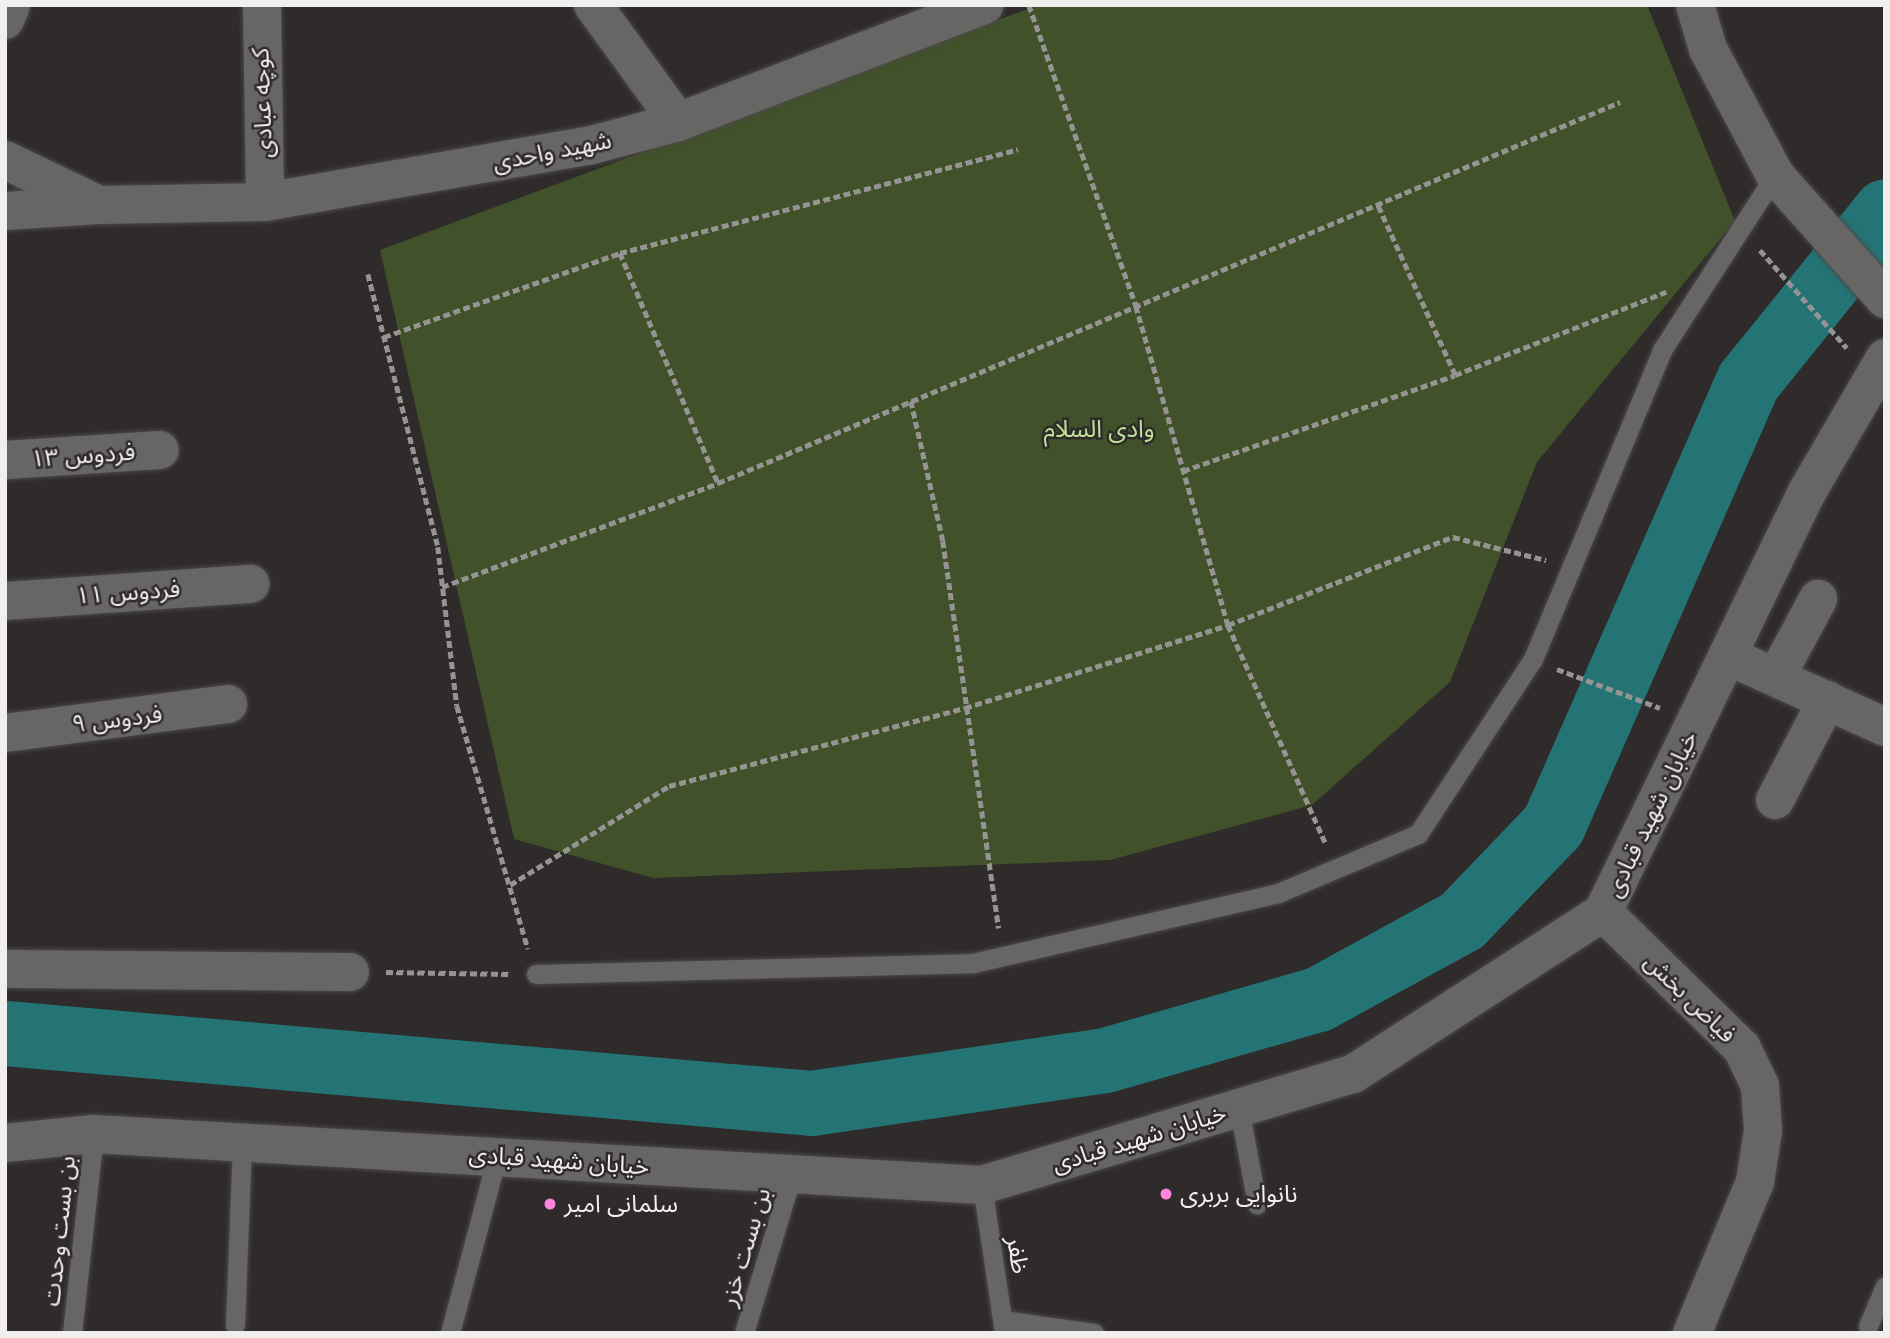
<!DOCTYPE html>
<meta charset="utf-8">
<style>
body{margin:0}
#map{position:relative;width:1890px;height:1338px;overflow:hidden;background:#2e2b2a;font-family:Montserrat,"Noto Sans Arabic",sans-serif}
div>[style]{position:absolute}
.green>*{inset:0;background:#41522a}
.river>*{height:65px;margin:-32.5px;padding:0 32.5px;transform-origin:32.5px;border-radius:32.5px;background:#247475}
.path>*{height:4.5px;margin-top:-2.25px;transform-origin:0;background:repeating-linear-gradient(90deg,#969493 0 7px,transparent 0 10.5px)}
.roads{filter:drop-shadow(0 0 2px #4b4948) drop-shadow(0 0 2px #4b4948)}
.service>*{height:19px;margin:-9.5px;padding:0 9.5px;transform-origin:9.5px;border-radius:9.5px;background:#686664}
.minor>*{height:38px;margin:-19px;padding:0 19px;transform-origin:19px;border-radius:19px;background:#686664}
.tertiary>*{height:38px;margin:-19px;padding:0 19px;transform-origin:19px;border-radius:19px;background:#686664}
.dots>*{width:19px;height:19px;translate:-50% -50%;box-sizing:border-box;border:4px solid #2e2b2a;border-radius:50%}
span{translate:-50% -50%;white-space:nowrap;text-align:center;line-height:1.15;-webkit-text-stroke:5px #2e2b2a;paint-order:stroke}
.street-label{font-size:24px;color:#f1efee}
.park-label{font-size:24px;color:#c0e196}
.poi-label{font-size:24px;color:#f1efee}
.left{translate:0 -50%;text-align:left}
.frame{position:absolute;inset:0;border:7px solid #f1efee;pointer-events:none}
</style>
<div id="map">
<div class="green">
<div style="clip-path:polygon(1038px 5px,1647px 5px,1735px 221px,1537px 462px,1450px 682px,1312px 805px,1110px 860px,653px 878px,514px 839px,380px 250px)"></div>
</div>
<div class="river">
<div style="left:5px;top:1033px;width:809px;rotate:4.96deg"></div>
<div style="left:811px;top:1103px;width:297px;rotate:-8.3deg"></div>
<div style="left:1105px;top:1060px;width:222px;rotate:-16deg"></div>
<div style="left:1318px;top:999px;width:164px;rotate:-28.7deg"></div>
<div style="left:1462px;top:920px;width:132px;rotate:-46.2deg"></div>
<div style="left:1553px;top:825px;width:485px;rotate:-66.3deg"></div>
<div style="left:1748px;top:381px;width:218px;rotate:-51.1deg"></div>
</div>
<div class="path">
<div style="left:1029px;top:5px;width:319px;rotate:70.4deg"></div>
<div style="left:1136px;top:306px;width:332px;rotate:73.9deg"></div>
<div style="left:1228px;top:625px;width:240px;rotate:65.9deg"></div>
<div style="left:1760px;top:250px;width:131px;rotate:48.4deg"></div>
<div style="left:620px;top:253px;width:250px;rotate:66.9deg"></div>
<div style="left:368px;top:274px;width:282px;rotate:75.6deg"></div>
<div style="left:438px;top:547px;width:160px;rotate:83.2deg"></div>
<div style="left:457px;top:706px;width:253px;rotate:73.7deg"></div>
<div style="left:384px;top:337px;width:251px;rotate:-19.6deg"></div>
<div style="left:620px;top:253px;width:411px;rotate:-14.6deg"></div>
<div style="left:1455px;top:375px;width:227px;rotate:-21.5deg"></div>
<div style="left:911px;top:401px;width:144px;rotate:77.1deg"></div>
<div style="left:943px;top:541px;width:391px;rotate:81.8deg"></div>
<div style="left:1183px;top:471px;width:288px;rotate:-19.4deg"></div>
<div style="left:1455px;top:375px;width:188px;rotate:-114.5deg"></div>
<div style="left:442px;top:587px;width:295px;rotate:-20.6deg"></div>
<div style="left:718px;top:483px;width:979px;rotate:-22.9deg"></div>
<div style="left:1557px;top:669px;width:110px;rotate:20.7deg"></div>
<div style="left:510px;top:885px;width:187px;rotate:-31.9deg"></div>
<div style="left:669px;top:786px;width:306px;rotate:-14.8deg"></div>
<div style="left:965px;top:708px;width:276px;rotate:-17.5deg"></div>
<div style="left:1228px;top:625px;width:242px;rotate:-21.4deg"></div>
<div style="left:1453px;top:537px;width:96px;rotate:13.9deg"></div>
<div style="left:386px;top:972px;width:125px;rotate:0.9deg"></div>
</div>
<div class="roads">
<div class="service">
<div style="left:536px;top:974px;width:437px;rotate:-1.4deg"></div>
<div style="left:973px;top:963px;width:313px;rotate:-12.9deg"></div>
<div style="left:1278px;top:893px;width:152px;rotate:-22.9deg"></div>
<div style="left:1418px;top:834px;width:209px;rotate:-56.7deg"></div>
<div style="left:1533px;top:659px;width:335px;rotate:-67.3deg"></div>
<div style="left:1662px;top:350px;width:208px;rotate:-57.1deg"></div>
<div style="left:1239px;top:1108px;width:98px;rotate:79.4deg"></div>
<div style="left:982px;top:1185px;width:150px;rotate:81.5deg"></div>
<div style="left:1003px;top:1320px;width:92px;rotate:8.1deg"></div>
<div style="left:235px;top:1325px;width:183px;rotate:-87.8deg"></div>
<div style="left:1868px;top:1326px;width:43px;rotate:-67deg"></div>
<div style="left:72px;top:1333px;width:200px;rotate:-83.7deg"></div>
<div style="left:450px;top:1333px;width:183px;rotate:-75.1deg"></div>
<div style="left:744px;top:1333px;width:165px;rotate:-73.1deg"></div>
</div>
<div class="minor">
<div style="left:262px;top:5px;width:197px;rotate:89.1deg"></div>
<div style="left:593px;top:5px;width:145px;rotate:54deg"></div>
<div style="left:1695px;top:5px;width:46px;rotate:73.5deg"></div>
<div style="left:1708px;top:49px;width:143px;rotate:62deg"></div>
<div style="left:1775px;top:175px;width:166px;rotate:48.4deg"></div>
<div style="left:5px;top:20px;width:16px;rotate:-68deg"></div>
<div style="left:5px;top:460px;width:155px;rotate:-3.7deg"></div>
<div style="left:5px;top:601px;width:246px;rotate:-4deg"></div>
<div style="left:1776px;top:677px;width:89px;rotate:-61.7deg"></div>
<div style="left:5px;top:733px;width:225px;rotate:-7.4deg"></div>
<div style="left:1775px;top:800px;width:113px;rotate:-62.5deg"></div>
<div style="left:1603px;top:912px;width:194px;rotate:44.4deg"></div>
<div style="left:1742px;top:1048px;width:42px;rotate:64.7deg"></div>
<div style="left:1760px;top:1086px;width:45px;rotate:86.2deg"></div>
<div style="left:1763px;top:1131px;width:52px;rotate:98.9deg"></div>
<div style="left:1755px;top:1182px;width:164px;rotate:112.6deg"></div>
<div style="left:5px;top:969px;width:345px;rotate:0.5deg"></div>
<div style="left:5px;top:1143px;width:89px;rotate:-5.8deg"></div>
<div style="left:94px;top:1134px;width:889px;rotate:3.29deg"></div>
<div style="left:982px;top:1185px;width:387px;rotate:-16.7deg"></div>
<div style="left:1353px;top:1074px;width:298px;rotate:-32.9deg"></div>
<div style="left:1603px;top:912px;width:467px;rotate:-64.1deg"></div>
<div style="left:1807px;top:492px;width:155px;rotate:-59.8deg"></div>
</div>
<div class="tertiary">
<div style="left:5px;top:160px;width:104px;rotate:25.6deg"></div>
<div style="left:99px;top:205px;width:94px;rotate:176.3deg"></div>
<div style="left:99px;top:205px;width:166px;rotate:-1deg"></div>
<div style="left:265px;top:202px;width:332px;rotate:-9.9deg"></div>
<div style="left:592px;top:145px;width:89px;rotate:-15deg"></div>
<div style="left:678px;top:122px;width:328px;rotate:-20.9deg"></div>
<div style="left:1728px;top:656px;width:172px;rotate:24.3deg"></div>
</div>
</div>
<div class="dots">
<div style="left:1166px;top:1194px;background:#fe85df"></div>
<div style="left:550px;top:1204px;background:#fe85df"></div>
</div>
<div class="street-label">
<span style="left:262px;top:103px;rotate:-92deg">کوچه عبادی</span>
<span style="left:552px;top:151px;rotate:-11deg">شهید واحدی</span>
<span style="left:83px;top:455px;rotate:-4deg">فردوس ۱۳</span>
<span style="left:128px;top:592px;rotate:-4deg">فردوس ۱۱</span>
<span style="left:117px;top:719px;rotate:-7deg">فردوس ۹</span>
<span style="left:1651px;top:814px;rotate:-64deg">خیابان شهید قبادی</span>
<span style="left:1690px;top:998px;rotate:44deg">فیاض بخش</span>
<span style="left:1139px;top:1138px;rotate:-17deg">خیابان شهید قبادی</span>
<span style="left:559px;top:1160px;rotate:4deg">خیابان شهید قبادی</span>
<span style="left:59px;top:1231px;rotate:-84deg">بن بست وحدت</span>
<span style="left:745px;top:1247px;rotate:-73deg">بن بست خزر</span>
<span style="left:1018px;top:1255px;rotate:81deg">ظفر</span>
</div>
<div class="park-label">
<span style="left:1099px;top:429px">وادی السلام</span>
</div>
<div class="poi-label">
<span class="left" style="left:1180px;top:1194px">نانوایی بربری</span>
<span class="left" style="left:564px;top:1204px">سلمانی امیر</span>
</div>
<div class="frame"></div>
</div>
